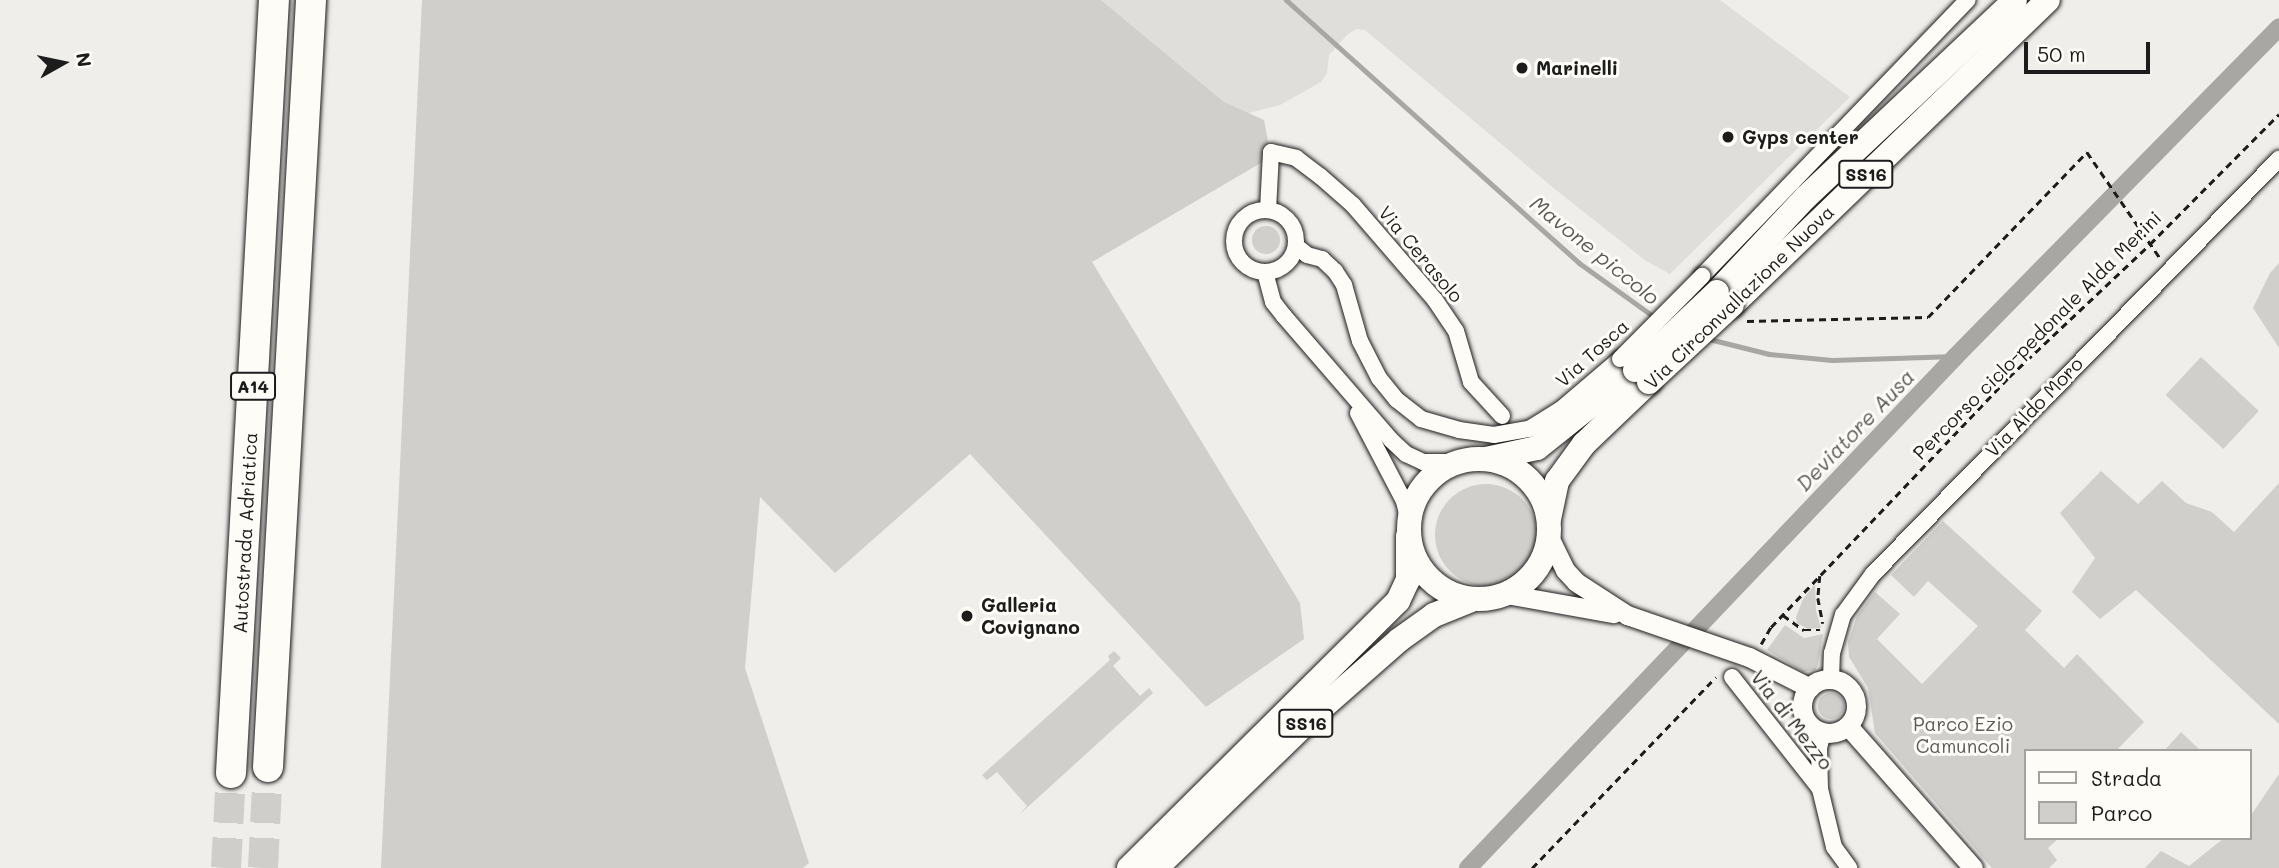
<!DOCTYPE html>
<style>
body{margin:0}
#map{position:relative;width:2279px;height:868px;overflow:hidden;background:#f0eeea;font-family:Mali,sans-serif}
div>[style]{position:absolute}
.built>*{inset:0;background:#e0deda}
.green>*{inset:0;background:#d0cfcc;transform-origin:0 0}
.round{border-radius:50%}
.stream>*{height:5px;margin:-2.5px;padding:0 2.5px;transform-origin:2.5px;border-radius:2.5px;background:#a8a7a3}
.canal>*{height:18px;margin:-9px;padding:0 9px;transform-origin:9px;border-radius:9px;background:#a8a7a3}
.motorway-tunnel>*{height:30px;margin-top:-15px;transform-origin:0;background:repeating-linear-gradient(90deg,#d0cecb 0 30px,transparent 0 45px)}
.path>*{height:2.5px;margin-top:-1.25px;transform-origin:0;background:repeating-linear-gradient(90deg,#1c1c1c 0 7px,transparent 0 12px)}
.roads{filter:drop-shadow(0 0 2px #1c1c1c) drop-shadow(0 0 2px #1c1c1c)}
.minor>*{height:16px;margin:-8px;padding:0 8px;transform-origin:8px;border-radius:8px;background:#fdfcf7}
.minor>.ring{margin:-8px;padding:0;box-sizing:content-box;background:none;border:16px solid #fdfcf7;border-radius:50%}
.tertiary>*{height:19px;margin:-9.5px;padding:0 9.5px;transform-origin:9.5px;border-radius:9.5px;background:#fdfcf7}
.tertiary>.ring{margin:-9.5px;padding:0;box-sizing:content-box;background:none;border:19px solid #fdfcf7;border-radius:50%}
.primary>*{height:24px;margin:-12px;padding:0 12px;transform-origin:12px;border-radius:12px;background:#fdfcf7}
.primary>.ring{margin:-12px;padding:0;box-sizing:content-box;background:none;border:24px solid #fdfcf7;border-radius:50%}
.motorway>*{height:30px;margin:-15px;padding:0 15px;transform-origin:15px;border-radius:15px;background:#fdfcf7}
.bridges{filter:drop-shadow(0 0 2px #1c1c1c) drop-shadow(0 0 2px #1c1c1c)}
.minor-bridge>*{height:16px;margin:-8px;padding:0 8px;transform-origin:8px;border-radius:8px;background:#fdfcf7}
.primary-bridge>*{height:24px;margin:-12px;padding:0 12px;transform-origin:12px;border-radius:12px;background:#fdfcf7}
.dots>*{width:19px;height:19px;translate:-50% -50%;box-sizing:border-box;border:4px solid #fdfcf7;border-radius:50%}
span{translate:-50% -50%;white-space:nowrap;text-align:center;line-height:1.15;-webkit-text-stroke:6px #fdfcf7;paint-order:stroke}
.shield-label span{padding:2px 5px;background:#fdfcf7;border:2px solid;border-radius:5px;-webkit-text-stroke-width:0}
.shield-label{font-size:18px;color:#1c1c1c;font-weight:700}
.poi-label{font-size:19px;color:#1c1c1c;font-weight:700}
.left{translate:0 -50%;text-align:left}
.street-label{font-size:19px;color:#1c1c1c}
.park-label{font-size:19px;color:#5b5b5a}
.water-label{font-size:21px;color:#5b5b59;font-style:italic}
.legend{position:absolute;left:2024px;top:749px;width:228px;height:91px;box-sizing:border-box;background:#fdfcf7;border:2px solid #a3a29f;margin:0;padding:9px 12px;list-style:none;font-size:21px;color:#1c1c1c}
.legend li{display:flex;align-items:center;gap:14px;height:35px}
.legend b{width:35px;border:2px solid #a3a29f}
.north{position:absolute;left:28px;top:28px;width:70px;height:70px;-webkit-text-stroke:5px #fdfcf7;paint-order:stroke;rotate:81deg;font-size:19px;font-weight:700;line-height:28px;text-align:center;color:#1c1c1c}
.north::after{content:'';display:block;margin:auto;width:24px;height:32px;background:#1c1c1c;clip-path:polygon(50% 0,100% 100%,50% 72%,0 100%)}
.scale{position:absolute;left:2024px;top:42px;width:126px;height:32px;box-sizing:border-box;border:4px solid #1c1c1c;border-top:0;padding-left:9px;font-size:21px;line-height:24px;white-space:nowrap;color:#1c1c1c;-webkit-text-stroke:5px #fdfcf7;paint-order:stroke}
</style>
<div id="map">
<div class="built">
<div style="clip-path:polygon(1101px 0,1720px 0,1850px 97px,1670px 274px,1646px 261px,1556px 190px,1365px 30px,1356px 29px,1347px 35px,1329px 55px,1327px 73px,1321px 82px,1280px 105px,1245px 114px,1224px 102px)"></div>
</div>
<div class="green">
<div style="clip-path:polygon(422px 0,1101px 0,1224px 102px,1264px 120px,1271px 157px,1092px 262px,1300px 603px,1304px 639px,1206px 707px,970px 454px,835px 573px,760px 497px,745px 668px,809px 863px,803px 868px,381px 868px)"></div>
<div class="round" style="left:1252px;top:226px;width:28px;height:28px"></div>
<div style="clip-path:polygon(2279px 263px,2279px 348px,2253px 308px,2270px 273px)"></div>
<div style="left:2201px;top:357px;width:79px;height:52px;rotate:43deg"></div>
<div style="clip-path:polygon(2101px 471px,2138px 504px,2162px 481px,2186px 503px,2212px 512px,2234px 532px,2279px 483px,2279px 724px,2136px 590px,2100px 619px,2072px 592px,2095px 558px,2060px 513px)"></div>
<div class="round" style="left:1435px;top:484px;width:102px;height:102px"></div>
<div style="clip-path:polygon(1943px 521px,2042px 611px,2025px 630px,2064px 668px,2077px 654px,2144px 722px,2116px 751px,2025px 751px,2025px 838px,2059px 838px,2048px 848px,2057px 860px,2049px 868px,1992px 868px,1875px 733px,1868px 688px,1849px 657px,1848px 642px,1857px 616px,1875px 592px,1900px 614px,1877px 639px,1922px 684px,1978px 626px,1928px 581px,1914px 597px,1891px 575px)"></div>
<div style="clip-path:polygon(1815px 584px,1816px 611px,1821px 628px,1808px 629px,1797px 623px,1796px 617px,1803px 599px)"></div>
<div style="clip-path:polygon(1785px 625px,1804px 638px,1823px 634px,1818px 665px,1815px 670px,1803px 672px,1767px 650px)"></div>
<div style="clip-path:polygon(1114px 651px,1121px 658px,1113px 666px,1140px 696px,1149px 688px,1153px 693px,1019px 815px,1027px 806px,997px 772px,987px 780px,982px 775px,1110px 660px,1108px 656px)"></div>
<div class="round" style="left:1818px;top:693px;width:26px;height:26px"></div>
<div style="clip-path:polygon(2181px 732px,2201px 751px,2164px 751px)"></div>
<div style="clip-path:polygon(2279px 774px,2279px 868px,2145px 868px,2161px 851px,2189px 866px,2224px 838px,2249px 838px,2249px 818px)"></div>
</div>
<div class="stream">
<div style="left:1286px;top:0;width:394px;rotate:41.9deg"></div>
<div style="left:1579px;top:263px;width:96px;rotate:35.7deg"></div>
<div style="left:1705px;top:338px;width:66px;rotate:14deg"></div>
<div style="left:1769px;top:354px;width:63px;rotate:5.4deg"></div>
<div style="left:1832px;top:360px;width:124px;rotate:-1.8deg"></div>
</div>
<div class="canal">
<div style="left:1468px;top:868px;width:707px;rotate:-46.37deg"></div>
<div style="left:1956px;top:356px;width:461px;rotate:-45.5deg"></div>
</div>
<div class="motorway-tunnel">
<div style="left:226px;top:868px;width:95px;rotate:-87deg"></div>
<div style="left:263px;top:868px;width:101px;rotate:-87.2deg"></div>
</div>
<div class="path">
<div style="left:1747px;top:321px;width:181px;rotate:-1.3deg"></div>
<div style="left:1928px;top:317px;width:229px;rotate:-46.1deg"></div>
<div style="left:2087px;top:152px;width:129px;rotate:55.4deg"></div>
<div style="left:1820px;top:576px;width:22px;rotate:95deg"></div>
<div style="left:1818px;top:598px;width:26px;rotate:79deg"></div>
<div style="left:1783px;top:615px;width:26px;rotate:36deg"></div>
<div style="left:1804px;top:630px;width:16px"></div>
<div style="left:1761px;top:644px;width:20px;rotate:-60deg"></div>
<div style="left:1771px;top:627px;width:345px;rotate:-46.4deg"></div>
<div style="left:2009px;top:377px;width:194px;rotate:-43.3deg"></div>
<div style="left:2150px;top:244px;width:183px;rotate:-45.2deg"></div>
<div style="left:1532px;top:868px;width:265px;rotate:-46.1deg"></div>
</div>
<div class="roads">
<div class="minor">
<div class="ring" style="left:1234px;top:210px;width:46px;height:46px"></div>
<div style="left:1268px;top:210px;width:58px;rotate:-87deg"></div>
<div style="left:1271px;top:152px;width:26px;rotate:13deg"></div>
<div style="left:1296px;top:158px;width:30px;rotate:37deg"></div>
<div style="left:1320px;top:176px;width:44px;rotate:41.3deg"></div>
<div style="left:1353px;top:205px;width:125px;rotate:49.2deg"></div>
<div style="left:1435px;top:300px;width:37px;rotate:56deg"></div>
<div style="left:1456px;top:331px;width:53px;rotate:73.6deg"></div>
<div style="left:1471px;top:382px;width:46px;rotate:47.6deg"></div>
<div style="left:1296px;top:246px;width:14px;rotate:39deg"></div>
<div style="left:1307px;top:255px;width:16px;rotate:15deg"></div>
<div style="left:1322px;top:259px;width:18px;rotate:43deg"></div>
<div style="left:1335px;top:271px;width:17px;rotate:57deg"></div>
<div style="left:1344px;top:285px;width:58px;rotate:74.1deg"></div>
<div style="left:1360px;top:341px;width:42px;rotate:62.8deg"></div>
<div style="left:1379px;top:378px;width:28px;rotate:51deg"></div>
<div style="left:1397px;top:400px;width:31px;rotate:38deg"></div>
<div style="left:1421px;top:419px;width:40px;rotate:16deg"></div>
<div style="left:1459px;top:430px;width:35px;rotate:8deg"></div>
<div style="left:1494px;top:435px;width:36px;rotate:-10deg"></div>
<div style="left:1529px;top:429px;width:36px;rotate:-32deg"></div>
<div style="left:1560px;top:410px;width:79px;rotate:-40.4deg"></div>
<div style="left:1265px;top:272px;width:31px;rotate:75deg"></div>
<div style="left:1273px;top:302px;width:18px;rotate:52deg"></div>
<div style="left:1284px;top:316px;width:164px;rotate:49.2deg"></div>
<div style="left:1391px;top:440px;width:21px;rotate:43deg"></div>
<div style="left:1406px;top:454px;width:19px;rotate:25deg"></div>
<div style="left:1423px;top:462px;width:35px"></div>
<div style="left:1702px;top:276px;width:383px;rotate:-46.1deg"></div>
<div style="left:1358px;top:413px;width:99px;rotate:62.4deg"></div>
<div style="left:1404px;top:501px;width:22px;rotate:77deg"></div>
<div style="left:1732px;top:677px;width:142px;rotate:51.8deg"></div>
<div style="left:1831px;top:679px;width:26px;rotate:-88deg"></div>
<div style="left:1832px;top:653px;width:40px;rotate:-74deg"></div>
<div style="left:1843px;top:615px;width:51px;rotate:-53.8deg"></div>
<div style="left:1873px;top:574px;width:581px;rotate:-45.63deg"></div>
<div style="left:1823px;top:732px;width:16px;rotate:104deg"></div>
<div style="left:1819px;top:748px;width:41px;rotate:88.6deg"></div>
<div style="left:1820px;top:789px;width:60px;rotate:76.4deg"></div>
<div style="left:1834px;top:847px;width:26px;rotate:54deg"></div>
</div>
<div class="tertiary">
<div style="left:1549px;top:537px;width:37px;rotate:64deg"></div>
<div style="left:1565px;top:570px;width:16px;rotate:47deg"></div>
<div style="left:1576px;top:582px;width:61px;rotate:32.9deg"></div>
<div style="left:1627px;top:615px;width:129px;rotate:19deg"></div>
<div style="left:1749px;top:657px;width:68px;rotate:26.9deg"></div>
<div style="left:1506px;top:594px;width:109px;rotate:10.1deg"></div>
<div class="ring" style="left:1802px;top:679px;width:35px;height:35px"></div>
<div style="left:1848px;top:726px;width:189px;rotate:48.6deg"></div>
</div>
<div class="primary">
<div style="left:1717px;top:292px;width:130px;rotate:-46.9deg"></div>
<div style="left:1806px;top:197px;width:287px;rotate:-43.3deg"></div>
<div style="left:1732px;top:305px;width:439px;rotate:-44deg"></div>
<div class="ring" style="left:1409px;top:459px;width:116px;height:116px"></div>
<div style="left:1486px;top:459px;width:52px;rotate:-12.2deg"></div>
<div style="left:1537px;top:448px;width:125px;rotate:-38.5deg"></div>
<div style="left:1549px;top:519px;width:39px;rotate:-78deg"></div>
<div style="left:1557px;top:481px;width:46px;rotate:-53.9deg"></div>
<div style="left:1584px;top:444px;width:90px;rotate:-43.6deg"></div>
<div style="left:1129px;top:868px;width:379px;rotate:-44.8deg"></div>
<div style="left:1398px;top:601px;width:23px;rotate:-65deg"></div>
<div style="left:1408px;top:580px;width:44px;rotate:-90deg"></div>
<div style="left:1156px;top:868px;width:233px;rotate:-44deg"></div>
<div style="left:1324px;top:706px;width:100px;rotate:-41.3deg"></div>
<div style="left:1399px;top:640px;width:43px;rotate:-35.5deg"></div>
<div style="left:1434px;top:615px;width:40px;rotate:-22deg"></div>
</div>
<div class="motorway">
<div style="left:268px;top:767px;width:768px;rotate:-86.79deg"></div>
<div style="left:231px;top:773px;width:774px;rotate:-86.82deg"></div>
</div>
</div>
<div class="bridges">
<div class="minor-bridge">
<div style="left:1620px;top:359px;width:117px;rotate:-45.3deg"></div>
</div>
<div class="primary-bridge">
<div style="left:1635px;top:370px;width:113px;rotate:-43.6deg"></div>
<div style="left:1649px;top:382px;width:113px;rotate:-42.9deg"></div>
</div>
</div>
<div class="dots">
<div style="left:1522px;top:68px;background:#1c1c1c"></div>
<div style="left:1728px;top:137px;background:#1c1c1c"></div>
<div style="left:967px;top:616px;background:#1c1c1c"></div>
</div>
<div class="shield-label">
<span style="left:1866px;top:174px">SS16</span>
<span style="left:253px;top:386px">A14</span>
<span style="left:1306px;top:723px">SS16</span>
</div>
<div class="poi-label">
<span class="left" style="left:1536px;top:68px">Marinelli</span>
<span class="left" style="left:1742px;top:137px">Gyps center</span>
<span class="left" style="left:981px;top:616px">Galleria<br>Covignano</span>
</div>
<div class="street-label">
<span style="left:1421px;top:254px;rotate:50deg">Via Cerasolo</span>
<span style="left:1739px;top:297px;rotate:-44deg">Via Circonvallazione Nuova</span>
<span style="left:2037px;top:335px;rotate:-45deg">Percorso ciclo-pedonale Alda Merini</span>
<span style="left:1592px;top:353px;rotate:-42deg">Via Tosca</span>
<span style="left:2034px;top:407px;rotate:-46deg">Via Aldo Moro</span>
<span style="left:245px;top:533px;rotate:-87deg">Autostrada Adriatica</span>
<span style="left:1792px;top:720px;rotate:52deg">Via di Mezzo</span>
</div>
<div class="park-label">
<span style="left:1963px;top:735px">Parco Ezio<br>Camuncoli</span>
</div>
<div class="water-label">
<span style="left:1595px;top:250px;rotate:39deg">Mavone piccolo</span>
<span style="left:1855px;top:430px;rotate:-46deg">Deviatore Ausa</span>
</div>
<ul class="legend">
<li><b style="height:9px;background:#fdfcf7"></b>Strada</li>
<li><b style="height:19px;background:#d0cfcc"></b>Parco</li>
</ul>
<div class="north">N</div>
<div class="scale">50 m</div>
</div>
